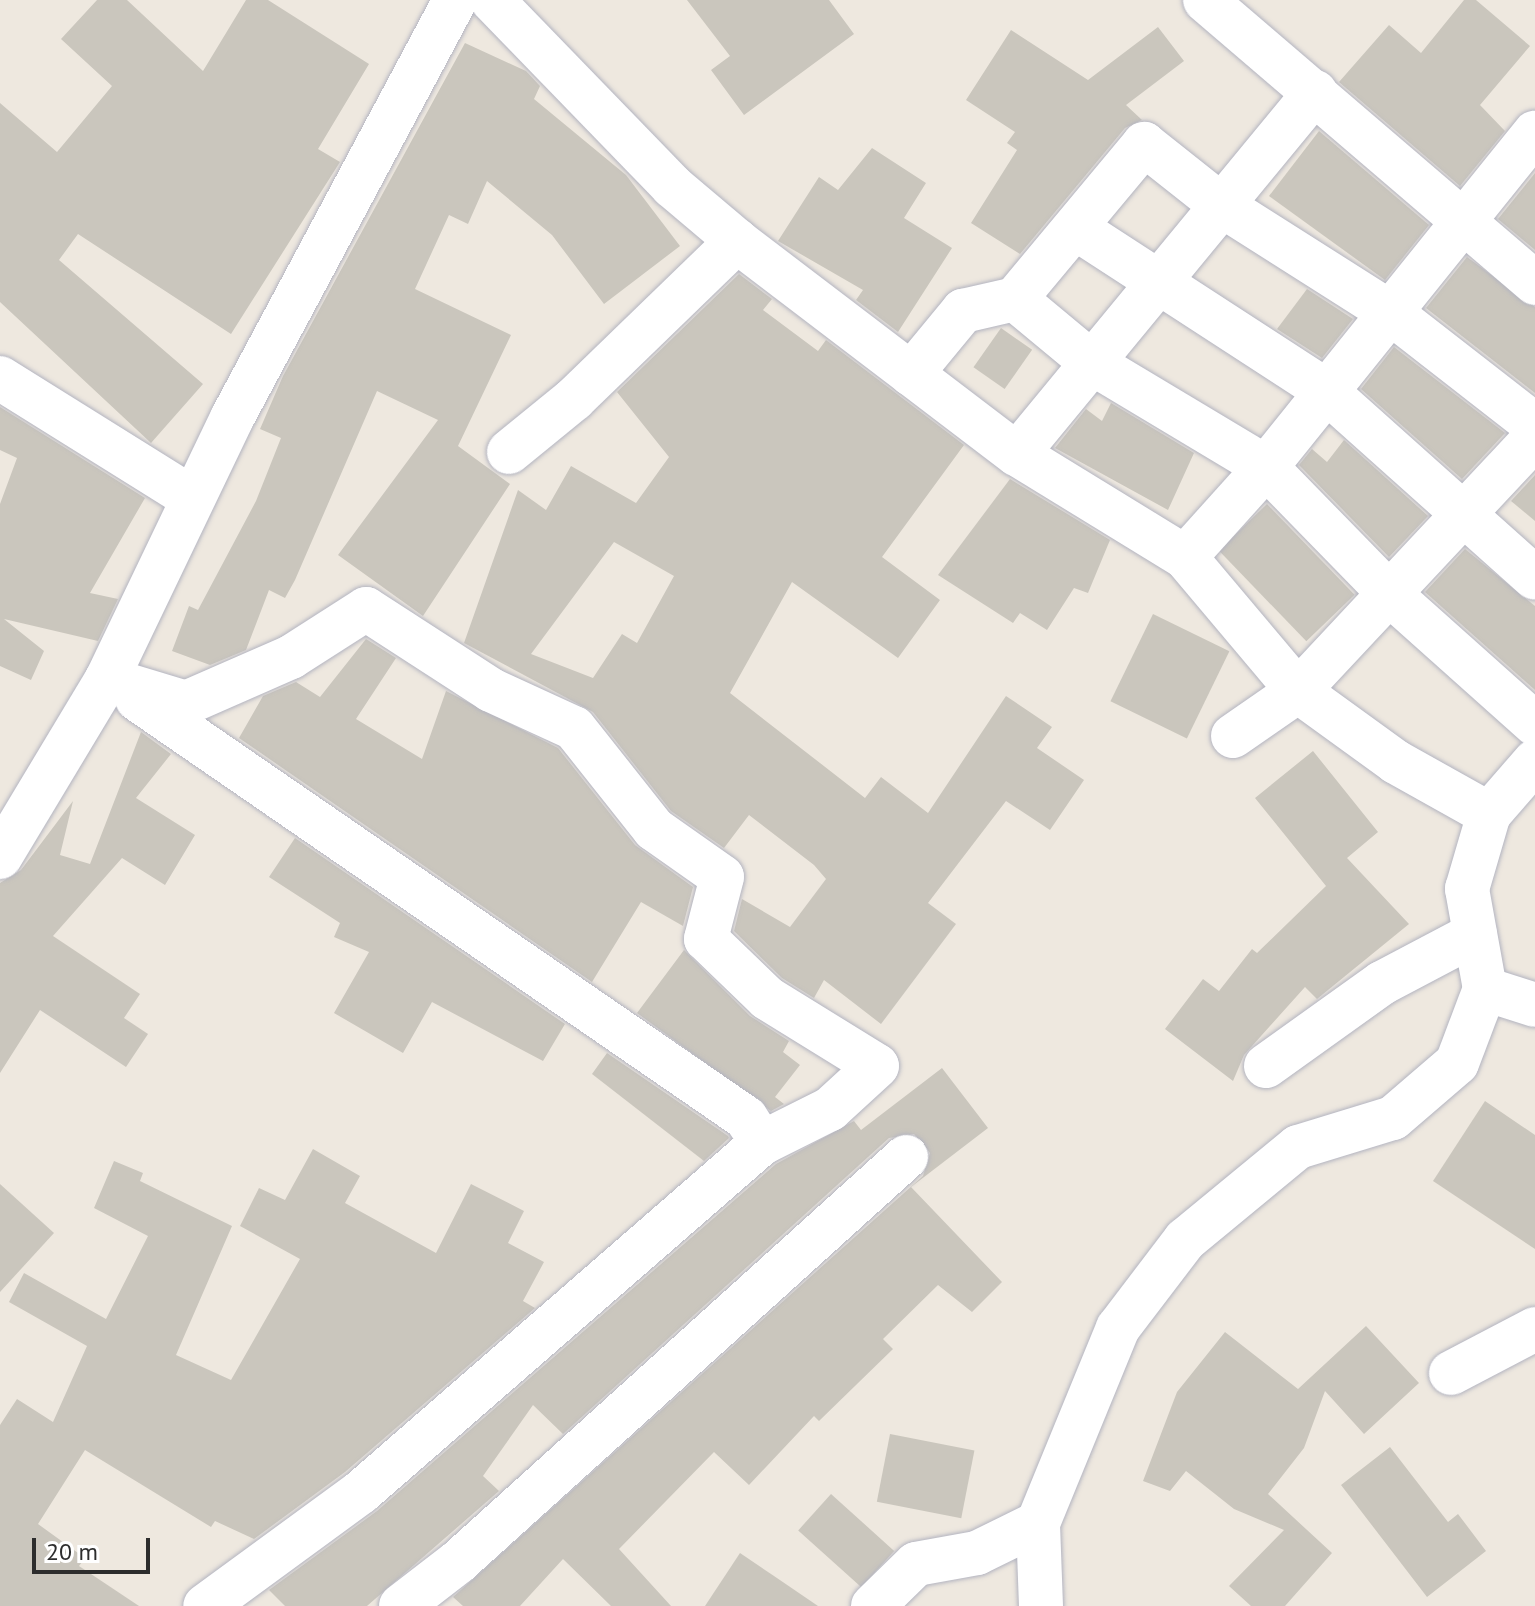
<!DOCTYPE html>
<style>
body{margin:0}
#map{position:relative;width:1535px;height:1606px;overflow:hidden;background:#eee8df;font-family:"PT Sans",sans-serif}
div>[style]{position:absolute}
.building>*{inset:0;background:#cac6bd;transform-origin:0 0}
.roads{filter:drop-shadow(0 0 2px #b3b4c0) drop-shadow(0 0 2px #b3b4c0)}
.minor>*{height:44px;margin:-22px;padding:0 22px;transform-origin:22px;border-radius:22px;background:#fff}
span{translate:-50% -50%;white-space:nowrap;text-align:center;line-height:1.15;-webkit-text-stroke:6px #fff;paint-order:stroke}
.scale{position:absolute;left:32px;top:1538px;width:118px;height:36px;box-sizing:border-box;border:4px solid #2d2d2d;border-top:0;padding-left:10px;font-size:24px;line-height:28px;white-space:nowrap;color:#2d2d2d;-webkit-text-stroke:6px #fff;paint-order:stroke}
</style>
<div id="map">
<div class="building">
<div style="clip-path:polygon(97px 0,127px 0,203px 71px,246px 0,268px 0,369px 64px,318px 149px,340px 162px,231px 334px,78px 234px,59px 260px,203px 384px,151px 443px,0 302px,0 103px,57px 152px,112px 86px,61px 39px)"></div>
<div style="clip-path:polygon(687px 0,829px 0,854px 34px,744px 115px,711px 70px,730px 56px)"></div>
<div style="clip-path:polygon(1464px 0,1476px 0,1530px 46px,1480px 105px,1505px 131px,1460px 186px,1339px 82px,1389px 25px,1421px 53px)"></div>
<div style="clip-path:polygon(1158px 27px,1184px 61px,1126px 105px,1142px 120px,1125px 128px,1020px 254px,971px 223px,1017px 150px,1007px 143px,1015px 132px,966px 100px,1011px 30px,1088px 80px)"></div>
<div style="clip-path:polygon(465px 43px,526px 71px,540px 86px,534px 99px,626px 175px,680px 246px,604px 304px,552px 235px,487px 181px,468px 224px,449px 215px,415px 289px,511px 335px,458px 446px,510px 484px,423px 616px,338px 555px,438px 420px,377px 391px,295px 580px,285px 598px,269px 590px,246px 650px,210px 665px,172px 651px,189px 606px,198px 610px,256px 501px,281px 438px,260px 429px,283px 376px)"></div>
<div style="clip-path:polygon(1319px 131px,1429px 225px,1385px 280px,1269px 196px)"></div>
<div style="clip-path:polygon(872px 148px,926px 183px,904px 218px,952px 248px,898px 332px,856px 300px,863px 290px,778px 241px,819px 177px,838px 190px)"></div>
<div style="clip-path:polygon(1535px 173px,1535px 250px,1498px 219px)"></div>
<div style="clip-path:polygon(1467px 257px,1535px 307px,1535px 393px,1426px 308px)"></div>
<div style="clip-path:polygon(evenodd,739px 274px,772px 299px,763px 310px,818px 351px,826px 340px,964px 445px,882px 557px,940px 600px,898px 658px,792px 582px,730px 693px,865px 798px,881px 777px,928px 813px,1006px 696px,1052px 727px,1037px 748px,1084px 780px,1050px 830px,1006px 801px,928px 903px,956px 924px,881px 1024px,824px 980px,814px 998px,782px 978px,734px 931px,742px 899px,790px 927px,826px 879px,814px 865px,749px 815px,724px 848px,671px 811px,593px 712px,464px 643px,518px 490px,546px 510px,571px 466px,636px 503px,669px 457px,617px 392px,739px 274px,614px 542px,674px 576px,637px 643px,622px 634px,593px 678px,531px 654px,614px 542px)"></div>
<div style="clip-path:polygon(1307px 289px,1353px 319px,1322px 358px,1277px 329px)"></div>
<div style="left:1001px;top:328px;width:38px;height:48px;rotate:35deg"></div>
<div style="clip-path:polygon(1394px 347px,1505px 433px,1462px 479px,1361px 389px)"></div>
<div style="clip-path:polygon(1111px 403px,1194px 453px,1168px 510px,1055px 448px,1086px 409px,1102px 421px)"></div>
<div style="clip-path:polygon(0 407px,145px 498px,90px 593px,118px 599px,98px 641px,4px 619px,44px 651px,31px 680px,0 666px,0 504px,17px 458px,0 450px)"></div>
<div style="clip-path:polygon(1344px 440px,1428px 516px,1389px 557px,1299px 465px,1312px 449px,1327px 462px)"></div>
<div style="clip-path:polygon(1535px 475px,1535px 521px,1511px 501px)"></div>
<div style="clip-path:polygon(1010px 479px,1110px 540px,1088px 593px,1074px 588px,1047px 630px,1020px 613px,1013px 623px,938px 575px)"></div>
<div style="left:1267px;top:504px;width:126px;height:67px;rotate:46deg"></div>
<div style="clip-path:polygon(1465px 549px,1535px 606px,1535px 690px,1425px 592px)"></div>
<div style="left:1153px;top:614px;width:85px;height:97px;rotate:26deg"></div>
<div style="clip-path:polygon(366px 639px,396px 658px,356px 719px,422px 759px,446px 691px,558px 748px,635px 845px,693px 887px,683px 926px,641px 902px,592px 982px,239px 738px,263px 696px,296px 682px,320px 697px)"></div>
<div style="clip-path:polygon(141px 732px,171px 754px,136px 798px,195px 835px,165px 885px,122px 858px,53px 936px,140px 994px,124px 1018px,148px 1034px,126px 1067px,40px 1010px,0 1073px,0 883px,21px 870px,73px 801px,60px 855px,90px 864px)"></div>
<div style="clip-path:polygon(1313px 751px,1378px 832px,1347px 858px,1409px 924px,1317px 999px,1305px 987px,1244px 1055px,1233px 1081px,1165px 1029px,1203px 979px,1219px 991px,1252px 949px,1257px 953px,1326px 886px,1255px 798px)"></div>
<div style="clip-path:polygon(295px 838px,565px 1024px,543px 1061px,432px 1002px,403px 1053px,334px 1013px,369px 952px,334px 937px,340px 923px,269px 877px)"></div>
<div style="clip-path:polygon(684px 950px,750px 1016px,789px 1041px,783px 1052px,800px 1065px,775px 1097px,784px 1104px,771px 1111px,637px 1013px)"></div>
<div style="clip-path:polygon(607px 1053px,728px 1136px,729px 1138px,704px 1161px,592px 1074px)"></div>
<div style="clip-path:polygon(942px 1068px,988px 1128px,911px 1187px,1002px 1282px,972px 1312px,938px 1285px,883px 1339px,893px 1349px,819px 1421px,814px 1416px,749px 1485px,714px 1452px,619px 1549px,671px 1606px,611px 1606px,563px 1559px,520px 1606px,463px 1606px,453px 1597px,923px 1176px,930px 1153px,914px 1134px,889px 1138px,563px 1434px,533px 1405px,483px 1476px,499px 1491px,367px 1606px,285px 1606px,269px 1590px,377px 1511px,776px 1164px,854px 1121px,861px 1130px)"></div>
<div style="clip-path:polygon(1485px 1101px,1535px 1135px,1535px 1249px,1433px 1181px)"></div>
<div style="clip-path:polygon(313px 1149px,360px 1176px,345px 1203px,436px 1253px,471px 1184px,524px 1211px,508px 1243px,544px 1262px,523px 1301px,535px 1308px,345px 1472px,254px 1539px,215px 1521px,211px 1527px,85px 1450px,38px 1524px,85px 1558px,79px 1566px,139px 1606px,0 1606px,0 1425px,17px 1399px,53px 1422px,87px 1346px,9px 1302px,24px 1273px,106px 1319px,148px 1236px,94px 1208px,114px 1161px,143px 1173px,140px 1181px,232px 1226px,176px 1355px,231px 1380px,300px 1259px,240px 1226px,259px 1188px,285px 1200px)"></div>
<div style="clip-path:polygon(0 1184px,54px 1233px,0 1292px)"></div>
<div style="clip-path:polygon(1366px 1326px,1419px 1383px,1364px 1434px,1325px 1391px,1304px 1448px,1268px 1494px,1332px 1553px,1285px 1606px,1251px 1606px,1229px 1586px,1284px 1530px,1234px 1509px,1186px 1471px,1170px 1491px,1143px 1481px,1177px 1392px,1225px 1332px,1298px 1389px)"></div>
<div style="left:890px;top:1434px;width:86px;height:69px;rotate:11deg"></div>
<div style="clip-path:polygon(1390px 1447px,1448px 1522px,1458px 1514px,1486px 1551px,1427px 1597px,1341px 1485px)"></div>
<div style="left:831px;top:1494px;width:85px;height:49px;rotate:42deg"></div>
<div style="clip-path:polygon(740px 1553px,774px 1576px,818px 1606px,705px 1606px)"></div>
</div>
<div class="roads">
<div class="minor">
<div style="left:492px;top:0;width:259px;rotate:45.9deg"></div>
<div style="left:672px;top:186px;width:85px;rotate:40.2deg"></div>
<div style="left:737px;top:241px;width:352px;rotate:37.3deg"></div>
<div style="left:1017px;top:454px;width:197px;rotate:31.5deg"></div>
<div style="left:1185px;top:557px;width:175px;rotate:49.9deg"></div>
<div style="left:1298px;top:691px;width:121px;rotate:35.9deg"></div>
<div style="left:1396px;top:762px;width:107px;rotate:29.2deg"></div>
<div style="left:1205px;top:0;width:435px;rotate:40.6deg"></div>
<div style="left:1077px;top:229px;width:297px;rotate:33deg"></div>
<div style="left:1326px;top:391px;width:280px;rotate:41.8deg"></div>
<div style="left:1015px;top:299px;width:100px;rotate:39.7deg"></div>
<div style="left:1092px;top:363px;width:203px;rotate:30.9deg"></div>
<div style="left:1266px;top:467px;width:182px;rotate:45.7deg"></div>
<div style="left:1393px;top:597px;width:191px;rotate:41.8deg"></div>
<div style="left:911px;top:374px;width:82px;rotate:-50.5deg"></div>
<div style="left:963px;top:311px;width:53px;rotate:-13deg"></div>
<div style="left:1015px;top:299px;width:202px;rotate:-50.2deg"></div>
<div style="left:1144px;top:144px;width:98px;rotate:38.4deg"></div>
<div style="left:1221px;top:205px;width:201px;rotate:32.4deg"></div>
<div style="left:1391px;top:313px;width:182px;rotate:37.9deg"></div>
<div style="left:0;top:378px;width:226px;rotate:32deg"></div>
<div style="left:509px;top:452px;width:84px;rotate:-39.2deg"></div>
<div style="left:574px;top:399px;width:227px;rotate:-44.1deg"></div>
<div style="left:1017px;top:454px;width:469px;rotate:-50.5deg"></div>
<div style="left:1185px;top:557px;width:121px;rotate:-48deg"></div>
<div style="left:1266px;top:467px;width:429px;rotate:-51.2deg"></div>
<div style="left:107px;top:679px;width:83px;rotate:16.9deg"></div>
<div style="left:186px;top:703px;width:115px;rotate:-23.7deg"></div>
<div style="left:291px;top:657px;width:89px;rotate:-32.6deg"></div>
<div style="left:366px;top:609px;width:149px;rotate:32.9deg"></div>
<div style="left:491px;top:690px;width:91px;rotate:24.6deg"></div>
<div style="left:574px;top:728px;width:129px;rotate:51.6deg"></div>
<div style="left:654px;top:829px;width:83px;rotate:35.2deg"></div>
<div style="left:722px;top:877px;width:64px;rotate:104.5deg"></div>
<div style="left:706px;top:939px;width:85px;rotate:44deg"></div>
<div style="left:767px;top:998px;width:129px;rotate:31.7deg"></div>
<div style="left:877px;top:1066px;width:64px;rotate:137.5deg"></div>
<div style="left:830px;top:1109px;width:76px;rotate:153.4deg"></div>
<div style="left:762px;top:1143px;width:532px;rotate:138.97deg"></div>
<div style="left:361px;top:1492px;width:193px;rotate:143.8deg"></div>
<div style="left:137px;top:699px;width:739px;rotate:34.53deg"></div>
<div style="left:746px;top:1118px;width:30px;rotate:57deg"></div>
<div style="left:1233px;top:736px;width:79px;rotate:-34.7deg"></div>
<div style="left:1298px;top:691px;width:347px;rotate:-46.9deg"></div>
<div style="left:0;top:857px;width:208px;rotate:-59deg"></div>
<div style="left:107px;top:679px;width:289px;rotate:-64.4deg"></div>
<div style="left:232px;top:418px;width:474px;rotate:-61.9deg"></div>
<div style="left:1485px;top:989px;width:52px;rotate:17.7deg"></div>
<div style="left:1266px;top:1066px;width:143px;rotate:-35.6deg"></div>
<div style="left:1382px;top:983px;width:105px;rotate:-27.8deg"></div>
<div style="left:1451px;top:1373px;width:95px;rotate:-27.6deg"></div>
<div style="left:401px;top:1606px;width:72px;rotate:-37.7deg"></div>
<div style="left:458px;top:1562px;width:604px;rotate:-42.11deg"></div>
<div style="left:873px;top:1606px;width:60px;rotate:-44.3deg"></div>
<div style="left:916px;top:1564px;width:62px;rotate:-10.2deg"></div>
<div style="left:977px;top:1553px;width:68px;rotate:-26.2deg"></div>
<div style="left:1041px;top:1606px;width:83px;rotate:-92.1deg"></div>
<div style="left:1038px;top:1523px;width:211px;rotate:-67.7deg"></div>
<div style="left:1118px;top:1328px;width:111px;rotate:-52.7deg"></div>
<div style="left:1185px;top:1240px;width:146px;rotate:-39.5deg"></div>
<div style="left:1298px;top:1147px;width:99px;rotate:-17deg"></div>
<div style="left:1393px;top:1118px;width:84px;rotate:-40.7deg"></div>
<div style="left:1457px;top:1063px;width:79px;rotate:-69.3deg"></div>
<div style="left:1485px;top:989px;width:102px;rotate:-100.2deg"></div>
<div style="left:1467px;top:889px;width:78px;rotate:-73.7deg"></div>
<div style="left:1489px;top:814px;width:70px;rotate:-49deg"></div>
</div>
</div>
<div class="scale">20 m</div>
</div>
